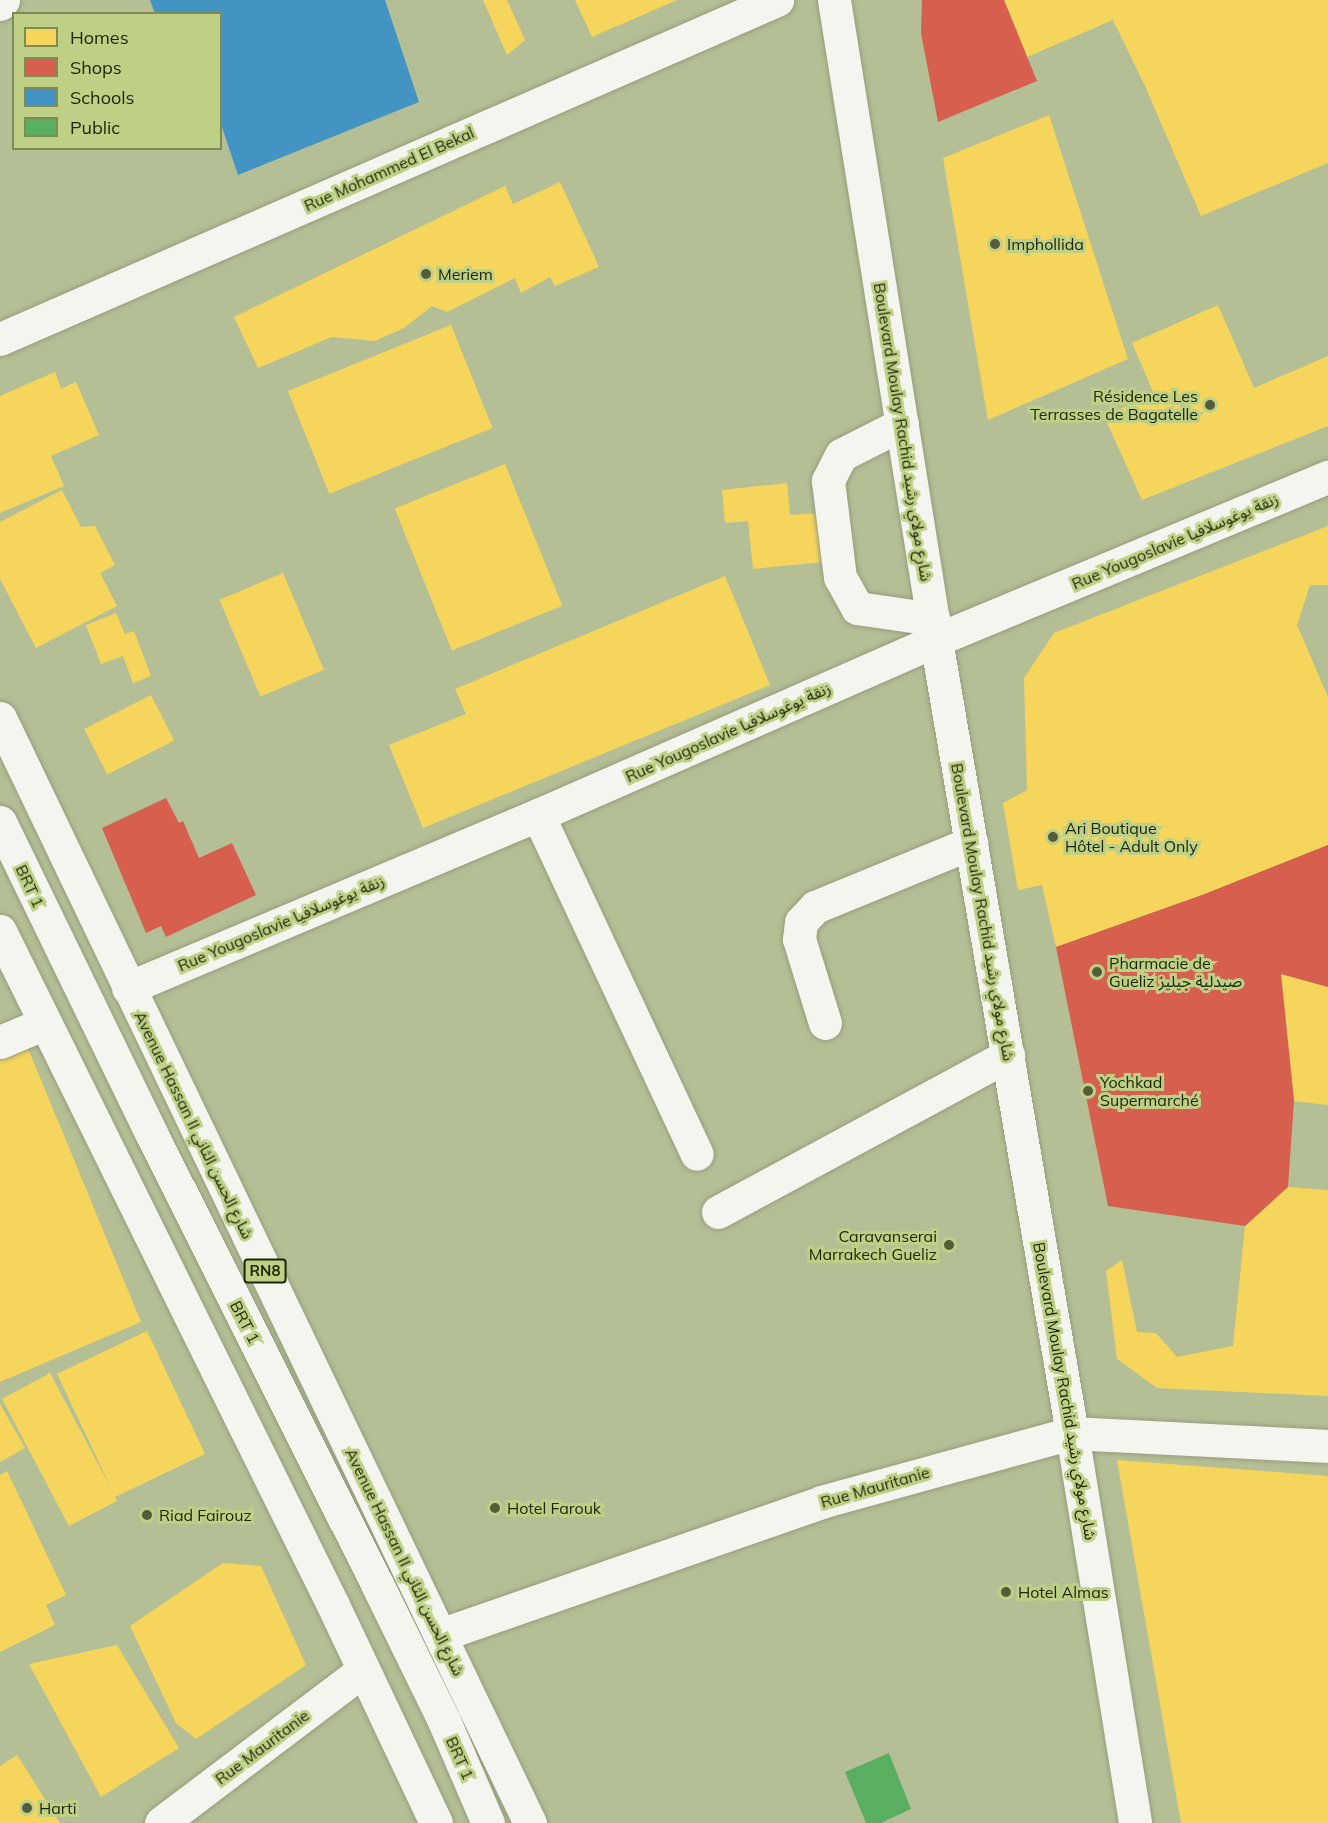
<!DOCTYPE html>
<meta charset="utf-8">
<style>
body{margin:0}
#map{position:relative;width:1328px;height:1823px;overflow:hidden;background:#b5bf96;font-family:Mulish,"Noto Sans Arabic",sans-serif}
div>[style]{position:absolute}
.homes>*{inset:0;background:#f6d55c;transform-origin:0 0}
.shops>*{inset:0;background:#d6604d}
.schools>*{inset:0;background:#4393c3}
.public>*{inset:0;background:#5aae61}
.roads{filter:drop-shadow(0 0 2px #959d7c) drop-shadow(0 0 2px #959d7c)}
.minor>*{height:33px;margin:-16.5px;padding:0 16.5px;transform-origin:16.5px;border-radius:16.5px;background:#f4f5ef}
.major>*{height:33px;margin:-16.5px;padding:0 16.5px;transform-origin:16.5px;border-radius:16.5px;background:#f4f5ef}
.dots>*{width:16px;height:16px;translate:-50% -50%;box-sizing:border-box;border:3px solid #bdd085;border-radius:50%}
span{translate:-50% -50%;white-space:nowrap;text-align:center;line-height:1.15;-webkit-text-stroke:6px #bdd085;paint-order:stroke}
.shield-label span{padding:2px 4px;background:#bdd085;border:2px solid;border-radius:4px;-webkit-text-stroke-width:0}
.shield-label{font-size:15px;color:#1f2607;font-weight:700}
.street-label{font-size:16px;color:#1f2607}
.poi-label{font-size:16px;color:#1f2607}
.left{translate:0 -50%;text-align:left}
.right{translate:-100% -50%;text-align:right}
.legend{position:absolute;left:12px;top:12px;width:210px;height:138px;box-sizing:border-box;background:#bdd085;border:2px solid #7e8c53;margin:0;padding:8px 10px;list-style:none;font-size:18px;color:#1f2607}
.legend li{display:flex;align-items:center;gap:12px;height:30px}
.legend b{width:30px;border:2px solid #7e8c53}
</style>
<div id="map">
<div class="homes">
<div style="clip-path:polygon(483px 0,507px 0,525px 40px,507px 55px)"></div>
<div style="clip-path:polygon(575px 0,677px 0,592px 37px)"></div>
<div style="clip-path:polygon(1004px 0,1328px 0,1328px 163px,1201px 216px,1145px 86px,1113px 20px,1027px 57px)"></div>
<div style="clip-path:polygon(1049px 115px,1128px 359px,988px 420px,943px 158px)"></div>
<div style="clip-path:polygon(560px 182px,599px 267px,555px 286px,550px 277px,521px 293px,515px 278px,447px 312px,432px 306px,404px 328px,375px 341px,332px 337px,258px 368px,234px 317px,505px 186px,513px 204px)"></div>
<div style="clip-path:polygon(1218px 305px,1254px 388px,1328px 356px,1328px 426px,1142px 500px,1104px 416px,1154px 394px,1132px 343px)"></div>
<div style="left:451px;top:325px;width:111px;height:176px;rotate:68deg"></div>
<div style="clip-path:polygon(55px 372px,61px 389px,76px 382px,99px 435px,51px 456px,64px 486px,0 513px,0 396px)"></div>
<div style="left:505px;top:464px;width:153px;height:119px;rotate:68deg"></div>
<div style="clip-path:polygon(787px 483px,790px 515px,818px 513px,823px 562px,753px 569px,748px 521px,725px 523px,722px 490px)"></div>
<div style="clip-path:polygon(62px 490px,81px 527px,95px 526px,115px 565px,100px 573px,117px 606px,36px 648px,0 579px,0 522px)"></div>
<div style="clip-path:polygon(1328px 526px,1328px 585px,1310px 585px,1297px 625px,1328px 697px,1328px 845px,1202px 895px,1056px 947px,1042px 885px,1018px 890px,1003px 803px,1027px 790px,1024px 678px,1054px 633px)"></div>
<div style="left:283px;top:573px;width:105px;height:69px;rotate:67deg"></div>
<div style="clip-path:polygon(725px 576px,770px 685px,423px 828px,389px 745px,466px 714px,455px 689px)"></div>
<div style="clip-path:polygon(116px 613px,125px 634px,134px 631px,151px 676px,133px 683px,123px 656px,101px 664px,86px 625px)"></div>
<div style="left:151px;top:695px;width:51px;height:75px;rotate:63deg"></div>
<div style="clip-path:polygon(1281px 974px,1328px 987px,1328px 1105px,1294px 1101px)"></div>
<div style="clip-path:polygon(22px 1034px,141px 1322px,0 1382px,0 1045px)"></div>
<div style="clip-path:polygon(1288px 1187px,1328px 1190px,1328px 1396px,1157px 1388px,1117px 1359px,1106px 1271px,1122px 1260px,1137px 1332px,1156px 1333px,1177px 1357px,1233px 1346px,1245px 1226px)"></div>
<div style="clip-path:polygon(147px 1331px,205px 1454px,115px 1497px,117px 1501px,69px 1526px,2px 1399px,50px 1373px,112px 1490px,57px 1374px)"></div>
<div style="clip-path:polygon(0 1404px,25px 1448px,0 1462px)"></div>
<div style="clip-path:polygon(1117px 1460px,1328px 1476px,1328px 1823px,1181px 1823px)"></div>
<div style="clip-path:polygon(7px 1471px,66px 1595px,46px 1605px,55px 1625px,0 1652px,0 1475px)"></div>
<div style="clip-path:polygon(223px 1563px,261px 1566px,306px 1665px,196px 1739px,176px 1723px,130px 1626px)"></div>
<div style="clip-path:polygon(117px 1645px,179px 1748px,101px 1797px,29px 1664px)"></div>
<div style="clip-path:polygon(17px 1755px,60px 1823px,0 1823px,0 1766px)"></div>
</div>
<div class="shops">
<div style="clip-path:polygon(922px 0,1004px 0,1037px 81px,938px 122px,921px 33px)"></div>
<div style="clip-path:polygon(166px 798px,179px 823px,183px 821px,199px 858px,232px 843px,256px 895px,166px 937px,161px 926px,146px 933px,102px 828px)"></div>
<div style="clip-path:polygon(1328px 845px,1328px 987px,1281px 974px,1294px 1101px,1288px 1187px,1245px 1226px,1108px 1206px,1056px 947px,1202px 895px)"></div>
</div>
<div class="schools">
<div style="clip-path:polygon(150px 0,385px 0,419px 102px,238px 175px,220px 121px,220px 14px,155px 14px)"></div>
</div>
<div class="public">
<div style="clip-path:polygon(889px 1753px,911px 1809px,881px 1823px,866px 1823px,845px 1772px)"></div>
</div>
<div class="roads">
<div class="minor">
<div style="left:834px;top:0;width:648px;rotate:80.94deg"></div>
<div style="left:936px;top:640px;width:805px;rotate:80.27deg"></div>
<div style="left:1072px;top:1433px;width:395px;rotate:80.8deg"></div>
<div style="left:0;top:4px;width:5px;rotate:-53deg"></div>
<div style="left:0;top:339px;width:848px;rotate:-23.57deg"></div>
<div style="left:902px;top:424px;width:68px;rotate:153.1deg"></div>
<div style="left:841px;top:455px;width:29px;rotate:117deg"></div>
<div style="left:828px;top:481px;width:97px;rotate:82.9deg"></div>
<div style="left:840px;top:577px;width:35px;rotate:61deg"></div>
<div style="left:857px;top:608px;width:77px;rotate:8.2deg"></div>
<div style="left:538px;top:815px;width:374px;rotate:64.9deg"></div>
<div style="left:0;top:822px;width:348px;rotate:64.1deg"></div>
<div style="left:152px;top:1135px;width:502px;rotate:63.38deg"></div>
<div style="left:377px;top:1584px;width:153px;rotate:63.9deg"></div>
<div style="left:444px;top:1721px;width:111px;rotate:66.7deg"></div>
<div style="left:128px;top:988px;width:445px;rotate:-22.9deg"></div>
<div style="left:538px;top:815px;width:435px;rotate:-23.7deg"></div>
<div style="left:936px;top:640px;width:425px;rotate:-22.6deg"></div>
<div style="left:825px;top:1023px;width:88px;rotate:-107.2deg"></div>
<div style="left:799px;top:939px;width:17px;rotate:-83deg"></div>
<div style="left:801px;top:922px;width:21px;rotate:-47deg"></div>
<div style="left:815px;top:907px;width:169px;rotate:-22.3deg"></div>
<div style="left:0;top:1042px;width:49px;rotate:-22.9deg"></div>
<div style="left:718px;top:1212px;width:330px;rotate:-28.4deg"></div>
<div style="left:440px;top:1635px;width:404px;rotate:-19.2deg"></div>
<div style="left:821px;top:1502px;width:260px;rotate:-15.4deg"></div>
<div style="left:1072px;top:1433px;width:256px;rotate:2.9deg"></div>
<div style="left:161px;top:1823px;width:253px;rotate:-37.1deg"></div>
</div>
<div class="major">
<div style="left:0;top:718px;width:1226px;rotate:64.38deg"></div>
<div style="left:0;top:931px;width:752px;rotate:63.71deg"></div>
<div style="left:333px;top:1605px;width:241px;rotate:64.7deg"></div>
</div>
</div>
<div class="dots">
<div style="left:995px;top:244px;background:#545c39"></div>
<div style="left:426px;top:274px;background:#545c39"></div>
<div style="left:1210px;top:405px;background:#545c39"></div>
<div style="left:1053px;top:837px;background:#545c39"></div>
<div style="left:1097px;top:972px;background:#545c39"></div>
<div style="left:1088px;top:1091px;background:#545c39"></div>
<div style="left:949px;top:1245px;background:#545c39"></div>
<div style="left:495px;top:1508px;background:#545c39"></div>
<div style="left:147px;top:1515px;background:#545c39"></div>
<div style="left:1006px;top:1592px;background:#545c39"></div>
<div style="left:27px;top:1808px;background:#545c39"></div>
</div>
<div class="shield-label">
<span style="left:265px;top:1271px">RN8</span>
</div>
<div class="street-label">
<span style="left:389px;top:169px;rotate:-24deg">Rue Mohammed El Bekal</span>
<span style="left:903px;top:432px;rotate:81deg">Boulevard Moulay Rachid شارع مولاي رشيد</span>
<span style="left:1175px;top:541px;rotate:-23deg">Rue Yougoslavie زنقة يوغوسلافيا</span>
<span style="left:728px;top:732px;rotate:-24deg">Rue Yougoslavie زنقة يوغوسلافيا</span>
<span style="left:30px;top:886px;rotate:65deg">BRT 1</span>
<span style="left:983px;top:912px;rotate:80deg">Boulevard Moulay Rachid شارع مولاي رشيد</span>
<span style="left:281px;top:923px;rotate:-23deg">Rue Yougoslavie زنقة يوغوسلافيا</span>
<span style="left:194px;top:1125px;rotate:64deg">Avenue Hassan II شارع الحسن الثاني</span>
<span style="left:245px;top:1322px;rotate:63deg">BRT 1</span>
<span style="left:1065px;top:1391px;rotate:80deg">Boulevard Moulay Rachid شارع مولاي رشيد</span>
<span style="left:875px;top:1487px;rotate:-16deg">Rue Mauritanie</span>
<span style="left:405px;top:1562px;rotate:64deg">Avenue Hassan II شارع الحسن الثاني</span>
<span style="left:262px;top:1747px;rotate:-37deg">Rue Mauritanie</span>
<span style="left:460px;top:1758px;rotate:66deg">BRT 1</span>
</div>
<div class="poi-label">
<span class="left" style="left:1007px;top:244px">Imphollida</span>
<span class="left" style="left:438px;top:274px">Meriem</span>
<span class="right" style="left:1198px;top:405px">Résidence Les<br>Terrasses de Bagatelle</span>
<span class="left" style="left:1065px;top:837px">Ari Boutique<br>Hôtel - Adult Only</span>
<span class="left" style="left:1109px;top:972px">Pharmacie de<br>Gueliz صيدلية جيليز</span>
<span class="left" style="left:1100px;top:1091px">Yochkad<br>Supermarché</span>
<span class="right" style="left:937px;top:1245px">Caravanserai<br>Marrakech Gueliz</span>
<span class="left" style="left:507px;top:1508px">Hotel Farouk</span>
<span class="left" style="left:159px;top:1515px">Riad Fairouz</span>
<span class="left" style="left:1018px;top:1592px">Hotel Almas</span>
<span class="left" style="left:39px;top:1808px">Harti</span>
</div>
<ul class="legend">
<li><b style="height:16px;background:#f6d55c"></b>Homes</li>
<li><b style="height:16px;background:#d6604d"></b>Shops</li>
<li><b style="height:16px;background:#4393c3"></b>Schools</li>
<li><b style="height:16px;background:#5aae61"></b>Public</li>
</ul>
</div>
